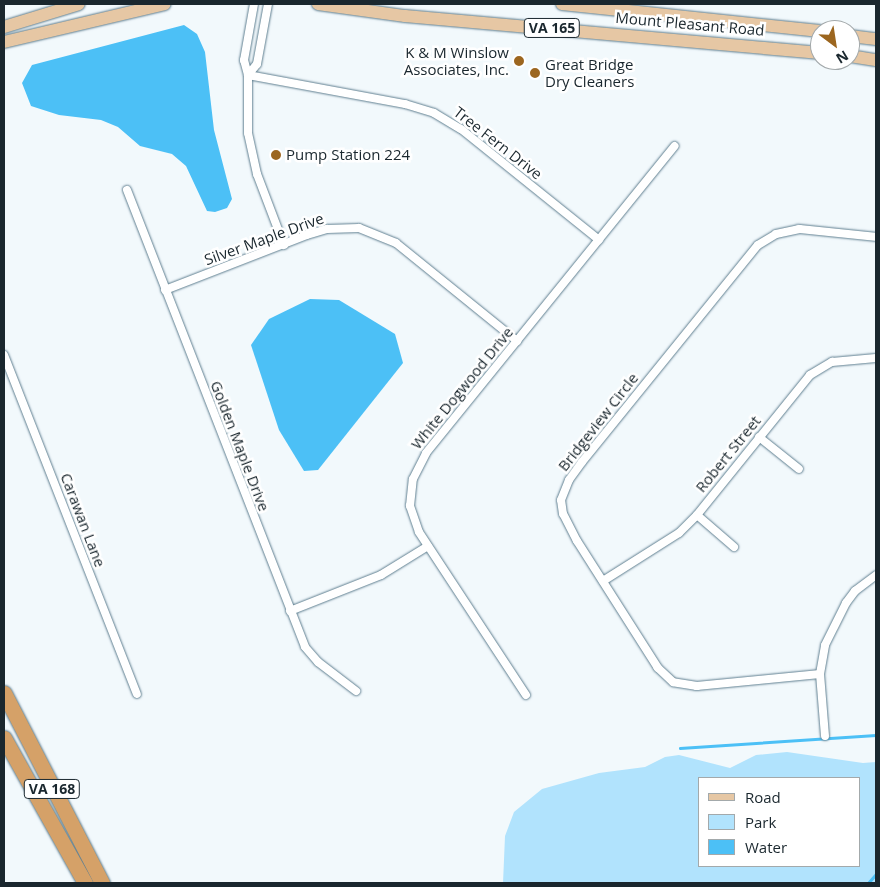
<!DOCTYPE html>
<style>
body{margin:0}
#map{position:relative;width:880px;height:887px;overflow:hidden;background:#f2f9fc;font-family:"Open Sans",sans-serif}
div>[style]{position:absolute}
.green>*{inset:0;background:#b1e3fd}
.water>*{inset:0;background:#4cc0f6}
.stream>*{height:2.5px;margin:-1.25px;padding:0 1.25px;transform-origin:1.25px;border-radius:1.25px;background:#4cc0f6}
.roads{filter:drop-shadow(0 0 1px #5f7f90) drop-shadow(0 0 1px #5f7f90)}
.minor>*{height:8px;margin:-4px;padding:0 4px;transform-origin:4px;border-radius:4px;background:#fff}
.primary>*{height:12px;margin:-6px;padding:0 6px;transform-origin:6px;border-radius:6px;background:#e6c7a4}
.motorway>*{height:15px;margin:-7.5px;padding:0 7.5px;transform-origin:7.5px;border-radius:7.5px;background:#d5a168}
.dots>*{width:14px;height:14px;translate:-50% -50%;box-sizing:border-box;border:2px solid #fff;border-radius:50%}
span{translate:-50% -50%;white-space:nowrap;text-align:center;line-height:1.15;-webkit-text-stroke:5px #fff;paint-order:stroke}
.shield-label span{padding:1px 4px;background:#fff;border:1px solid;border-radius:4px;-webkit-text-stroke-width:0}
.shield-label{font-size:14px;color:#1a272e;font-weight:700}
.street-label{font-size:15px;color:#1a272e}
.poi-label{font-size:15px;color:#1a272e}
.right{translate:-100% -50%;text-align:right}
.left{translate:0 -50%;text-align:left}
.frame{position:absolute;inset:0;border:5px solid #1a272e;pointer-events:none}
.legend{position:absolute;left:698px;top:777px;width:162px;height:90px;box-sizing:border-box;background:#fff;border:1px solid #a3a9ab;margin:0;padding:6px 9px;list-style:none;font-size:15px;color:#1a272e}
.legend li{display:flex;align-items:center;gap:10px;height:25px}
.legend b{width:25px;border:1px solid #a3a9ab}
.north{position:absolute;left:810px;top:20px;width:50px;height:50px;box-sizing:border-box;background:#fff;border:1px solid #a3a9ab;border-radius:50%;rotate:149deg;font-size:14px;font-weight:700;line-height:20px;text-align:center;color:#1a272e}
.north::after{content:'';display:block;margin:auto;width:18px;height:22px;background:#9c661f;clip-path:polygon(50% 0,100% 100%,50% 72%,0 100%)}
</style>
<div id="map">
<div class="green">
<div style="clip-path:polygon(evenodd,787px 752px,863px 763px,876px 762px,876px 883px,503px 883px,505px 836px,514px 812px,542px 789px,599px 773px,645px 767px,665px 757px,679px 755px,730px 768px,756px 755px,787px 752px,699px 778px,859px 778px,859px 866px,699px 866px,699px 778px)"></div>
</div>
<div class="water">
<div style="clip-path:polygon(184px 25px,197px 34px,205px 52px,214px 130px,232px 199px,227px 208px,215px 212px,207px 211px,186px 166px,172px 154px,140px 146px,118px 127px,101px 120px,59px 115px,31px 106px,22px 83px,32px 65px)"></div>
<div style="clip-path:polygon(310px 299px,339px 300px,395px 334px,403px 363px,318px 470px,304px 471px,279px 430px,251px 345px,269px 319px)"></div>
</div>
<div class="stream">
<div style="left:680px;top:748px;width:196px;rotate:-3.8deg"></div>
<div style="left:868px;top:883px;width:12px;rotate:-48deg"></div>
</div>
<div class="roads">
<div class="minor">
<div style="left:254px;top:4px;width:57px;rotate:100.1deg"></div>
<div style="left:244px;top:60px;width:16px;rotate:75deg"></div>
<div style="left:248px;top:75px;width:58px;rotate:90deg"></div>
<div style="left:248px;top:133px;width:42px;rotate:77.6deg"></div>
<div style="left:257px;top:174px;width:76px;rotate:69.2deg"></div>
<div style="left:248px;top:75px;width:160px;rotate:10.5deg"></div>
<div style="left:405px;top:104px;width:30px;rotate:17deg"></div>
<div style="left:434px;top:113px;width:31px;rotate:31deg"></div>
<div style="left:461px;top:129px;width:177px;rotate:38.8deg"></div>
<div style="left:248px;top:75px;width:14px;rotate:-51deg"></div>
<div style="left:257px;top:64px;width:61px;rotate:-79.6deg"></div>
<div style="left:127px;top:190px;width:490px;rotate:68.7deg"></div>
<div style="left:305px;top:647px;width:20px;rotate:49deg"></div>
<div style="left:318px;top:662px;width:48px;rotate:37.3deg"></div>
<div style="left:165px;top:290px;width:152px;rotate:-21.2deg"></div>
<div style="left:307px;top:235px;width:21px;rotate:-17deg"></div>
<div style="left:327px;top:229px;width:32px;rotate:-2deg"></div>
<div style="left:359px;top:228px;width:40px;rotate:22deg"></div>
<div style="left:396px;top:243px;width:156px;rotate:39deg"></div>
<div style="left:4px;top:355px;width:364px;rotate:68.6deg"></div>
<div style="left:759px;top:437px;width:51px;rotate:38.7deg"></div>
<div style="left:697px;top:515px;width:49px;rotate:40.9deg"></div>
<div style="left:603px;top:581px;width:90px;rotate:-32.3deg"></div>
<div style="left:679px;top:533px;width:25px;rotate:-45deg"></div>
<div style="left:697px;top:515px;width:180px;rotate:-51.1deg"></div>
<div style="left:810px;top:375px;width:26px;rotate:-31deg"></div>
<div style="left:832px;top:362px;width:44px;rotate:-5.2deg"></div>
<div style="left:290px;top:611px;width:98px;rotate:-21.6deg"></div>
<div style="left:381px;top:575px;width:55px;rotate:-31.7deg"></div>
<div style="left:820px;top:674px;width:124px;rotate:174.4deg"></div>
<div style="left:697px;top:686px;width:24px;rotate:-171deg"></div>
<div style="left:673px;top:682px;width:21px;rotate:-137deg"></div>
<div style="left:658px;top:668px;width:151px;rotate:-122.5deg"></div>
<div style="left:577px;top:541px;width:30px;rotate:-117deg"></div>
<div style="left:563px;top:514px;width:14px;rotate:-98deg"></div>
<div style="left:561px;top:500px;width:22px;rotate:-68deg"></div>
<div style="left:569px;top:480px;width:22px;rotate:-54deg"></div>
<div style="left:582px;top:462px;width:279px;rotate:-51deg"></div>
<div style="left:758px;top:245px;width:21px;rotate:-31deg"></div>
<div style="left:776px;top:234px;width:24px;rotate:-12deg"></div>
<div style="left:799px;top:229px;width:77px;rotate:5.9deg"></div>
<div style="left:526px;top:695px;width:195px;rotate:-123.3deg"></div>
<div style="left:419px;top:532px;width:28px;rotate:-109deg"></div>
<div style="left:410px;top:506px;width:27px;rotate:-84deg"></div>
<div style="left:413px;top:479px;width:29px;rotate:-63deg"></div>
<div style="left:426px;top:453px;width:395px;rotate:-51deg"></div>
<div style="left:825px;top:736px;width:62px;rotate:-94.6deg"></div>
<div style="left:820px;top:674px;width:29px;rotate:-80deg"></div>
<div style="left:825px;top:645px;width:47px;rotate:-63.4deg"></div>
<div style="left:846px;top:603px;width:15px;rotate:-53deg"></div>
<div style="left:855px;top:591px;width:26px;rotate:-37deg"></div>
</div>
<div class="primary">
<div style="left:318px;top:4px;width:88px;rotate:7.9deg"></div>
<div style="left:405px;top:16px;width:417px;rotate:5.1deg"></div>
<div style="left:562px;top:4px;width:259px;rotate:6deg"></div>
<div style="left:4px;top:27px;width:78px;rotate:-17deg"></div>
<div style="left:850px;top:36px;width:26px;rotate:7deg"></div>
<div style="left:4px;top:42px;width:165px;rotate:-13.3deg"></div>
<div style="left:850px;top:56px;width:26px;rotate:9deg"></div>
</div>
<div class="motorway">
<div style="left:4px;top:693px;width:214px;rotate:62.7deg"></div>
<div style="left:4px;top:738px;width:166px;rotate:60.8deg"></div>
</div>
</div>
<div class="dots">
<div style="left:519px;top:61px;background:#9c661f"></div>
<div style="left:535px;top:73px;background:#9c661f"></div>
<div style="left:276px;top:155px;background:#9c661f"></div>
</div>
<div class="shield-label">
<span style="left:552px;top:28px">VA 165</span>
<span style="left:52px;top:789px">VA 168</span>
</div>
<div class="street-label">
<span style="left:690px;top:24px;rotate:5deg">Mount Pleasant Road</span>
<span style="left:498px;top:143px;rotate:38deg">Tree Fern Drive</span>
<span style="left:264px;top:239px;rotate:-20deg">Silver Maple Drive</span>
<span style="left:462px;top:388px;rotate:-51deg">White Dogwood Drive</span>
<span style="left:598px;top:422px;rotate:-52deg">Bridgeview Circle</span>
<span style="left:240px;top:446px;rotate:69deg">Golden Maple Drive</span>
<span style="left:728px;top:454px;rotate:-51deg">Robert Street</span>
<span style="left:83px;top:520px;rotate:69deg">Carawan Lane</span>
</div>
<div class="poi-label">
<span class="right" style="left:509px;top:61px">K &amp; M Winslow<br>Associates, Inc.</span>
<span class="left" style="left:545px;top:73px">Great Bridge<br>Dry Cleaners</span>
<span class="left" style="left:286px;top:155px">Pump Station 224</span>
</div>
<div class="frame"></div>
<ul class="legend">
<li><b style="height:6px;background:#e6c7a4"></b>Road</li>
<li><b style="height:14px;background:#b1e3fd"></b>Park</li>
<li><b style="height:14px;background:#4cc0f6"></b>Water</li>
</ul>
<div class="north">N</div>
</div>
